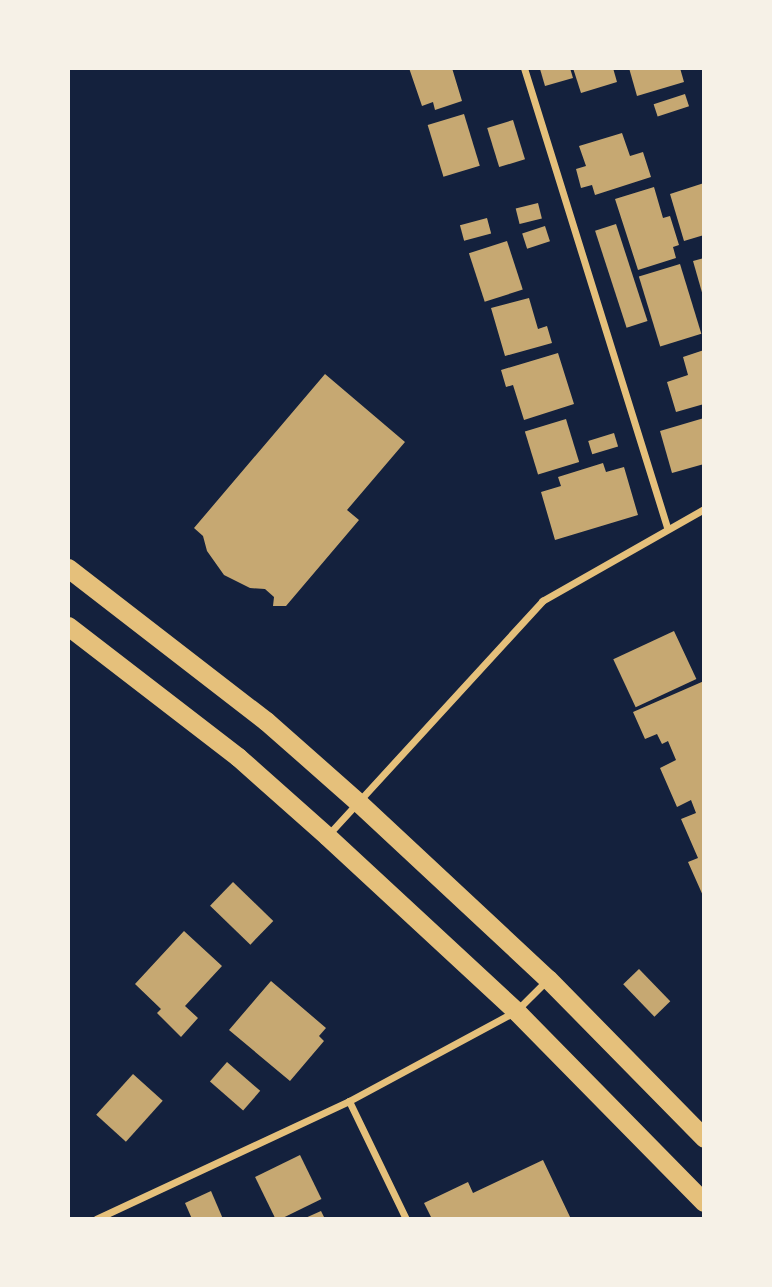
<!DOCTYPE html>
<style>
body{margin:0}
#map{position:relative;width:772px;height:1287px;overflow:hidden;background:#14213d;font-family:"Alegreya Sans",sans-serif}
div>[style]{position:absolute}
.building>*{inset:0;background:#c6a872;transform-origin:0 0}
.minor>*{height:7px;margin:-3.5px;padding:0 3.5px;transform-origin:3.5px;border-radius:3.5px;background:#e5c07b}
.trunk>*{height:19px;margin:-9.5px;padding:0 9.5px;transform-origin:9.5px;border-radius:9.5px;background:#e5c07b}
span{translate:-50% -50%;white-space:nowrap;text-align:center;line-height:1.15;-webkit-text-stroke:7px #f6f1e7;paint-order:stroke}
.frame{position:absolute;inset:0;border:70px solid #f6f1e7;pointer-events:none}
</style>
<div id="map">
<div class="building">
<div style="clip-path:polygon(409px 68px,452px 68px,462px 101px,435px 110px,433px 102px,422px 106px)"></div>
<div style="clip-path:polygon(570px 68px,573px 78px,545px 86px,540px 69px)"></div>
<div style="clip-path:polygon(573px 68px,613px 68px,617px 82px,581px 93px)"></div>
<div style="clip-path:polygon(629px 68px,680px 68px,684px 82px,637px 96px)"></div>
<div style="left:685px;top:94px;width:13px;height:33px;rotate:72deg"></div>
<div style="left:464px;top:114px;width:54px;height:38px;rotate:73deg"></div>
<div style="left:513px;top:120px;width:41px;height:27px;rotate:73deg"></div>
<div style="clip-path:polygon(622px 133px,630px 156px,643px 152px,651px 177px,595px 195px,592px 185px,581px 188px,576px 169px,586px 166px,579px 146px)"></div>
<div style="clip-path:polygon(704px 183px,704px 235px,684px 241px,670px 194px)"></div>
<div style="clip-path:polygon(654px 187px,663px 218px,670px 216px,679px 245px,673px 247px,676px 258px,638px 270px,615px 199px)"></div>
<div style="left:538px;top:203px;width:16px;height:23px;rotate:76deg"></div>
<div style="left:487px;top:218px;width:16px;height:28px;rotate:75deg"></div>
<div style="left:616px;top:224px;width:102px;height:22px;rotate:72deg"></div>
<div style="left:545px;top:226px;width:16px;height:24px;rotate:72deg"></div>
<div style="left:507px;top:241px;width:51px;height:40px;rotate:72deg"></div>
<div style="clip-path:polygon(704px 258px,704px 296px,703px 296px,693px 261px)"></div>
<div style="left:680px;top:264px;width:73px;height:43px;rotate:73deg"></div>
<div style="clip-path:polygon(529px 298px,538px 329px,547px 326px,552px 343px,505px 356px,491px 308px)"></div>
<div style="clip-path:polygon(704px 350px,704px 404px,676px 412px,667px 382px,688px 375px,683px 357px)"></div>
<div style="clip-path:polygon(558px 353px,574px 404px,524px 420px,513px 385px,506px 387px,501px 370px)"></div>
<div style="clip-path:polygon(325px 374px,405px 442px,347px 510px,359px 520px,286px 606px,273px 606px,274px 597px,265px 589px,250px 588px,224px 575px,207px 551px,203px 536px,194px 528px)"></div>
<div style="clip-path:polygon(704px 418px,704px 464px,672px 473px,660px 431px)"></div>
<div style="left:566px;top:419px;width:45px;height:43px;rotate:73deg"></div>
<div style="left:614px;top:433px;width:14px;height:27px;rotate:73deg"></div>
<div style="clip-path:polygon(603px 463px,606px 472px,624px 467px,638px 515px,555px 540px,541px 492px,561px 486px,558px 477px)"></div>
<div style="left:674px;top:631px;width:53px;height:67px;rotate:65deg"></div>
<div style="clip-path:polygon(704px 681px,704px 898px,688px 862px,698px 858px,681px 819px,696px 813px,691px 800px,677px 807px,660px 768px,676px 760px,668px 741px,662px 744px,657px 734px,645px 739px,633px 712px)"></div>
<div style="left:233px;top:882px;width:56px;height:33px;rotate:44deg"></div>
<div style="clip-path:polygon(184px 931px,222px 966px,185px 1006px,198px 1018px,181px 1037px,157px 1013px,161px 1009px,135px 984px)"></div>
<div style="left:639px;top:969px;width:45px;height:22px;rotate:46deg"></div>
<div style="clip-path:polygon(271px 981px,326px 1028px,319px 1036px,324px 1041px,290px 1081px,229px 1030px)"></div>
<div style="left:227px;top:1062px;width:44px;height:26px;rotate:41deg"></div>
<div style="left:133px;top:1074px;width:40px;height:55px;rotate:42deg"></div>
<div style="left:300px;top:1155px;width:49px;height:50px;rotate:64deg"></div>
<div style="clip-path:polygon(543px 1160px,571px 1219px,432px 1219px,424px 1203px,468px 1182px,473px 1193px)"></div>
<div style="clip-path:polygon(211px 1191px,223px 1219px,192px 1219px,185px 1203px)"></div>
<div style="clip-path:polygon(321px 1211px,325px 1219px,303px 1219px)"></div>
</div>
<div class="minor">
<div style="left:524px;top:68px;width:482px;rotate:72.7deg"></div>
<div style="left:327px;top:836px;width:319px;rotate:-47.5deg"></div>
<div style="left:542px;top:601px;width:186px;rotate:-29.6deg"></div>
<div style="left:349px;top:1101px;width:131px;rotate:64.2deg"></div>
<div style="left:96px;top:1219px;width:279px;rotate:-25deg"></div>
<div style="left:349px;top:1101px;width:190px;rotate:-28.3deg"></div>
<div style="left:516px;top:1011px;width:45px;rotate:-45deg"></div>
</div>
<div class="trunk">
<div style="left:68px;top:568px;width:250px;rotate:37.7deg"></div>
<div style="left:266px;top:721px;width:124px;rotate:41.4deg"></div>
<div style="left:359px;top:803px;width:258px;rotate:43deg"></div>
<div style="left:548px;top:979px;width:223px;rotate:45.5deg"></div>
<div style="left:68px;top:626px;width:215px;rotate:37.6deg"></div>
<div style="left:238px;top:757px;width:119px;rotate:41.6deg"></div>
<div style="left:327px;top:836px;width:258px;rotate:42.8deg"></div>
<div style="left:516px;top:1011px;width:268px;rotate:45.5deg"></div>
</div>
<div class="frame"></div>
</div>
